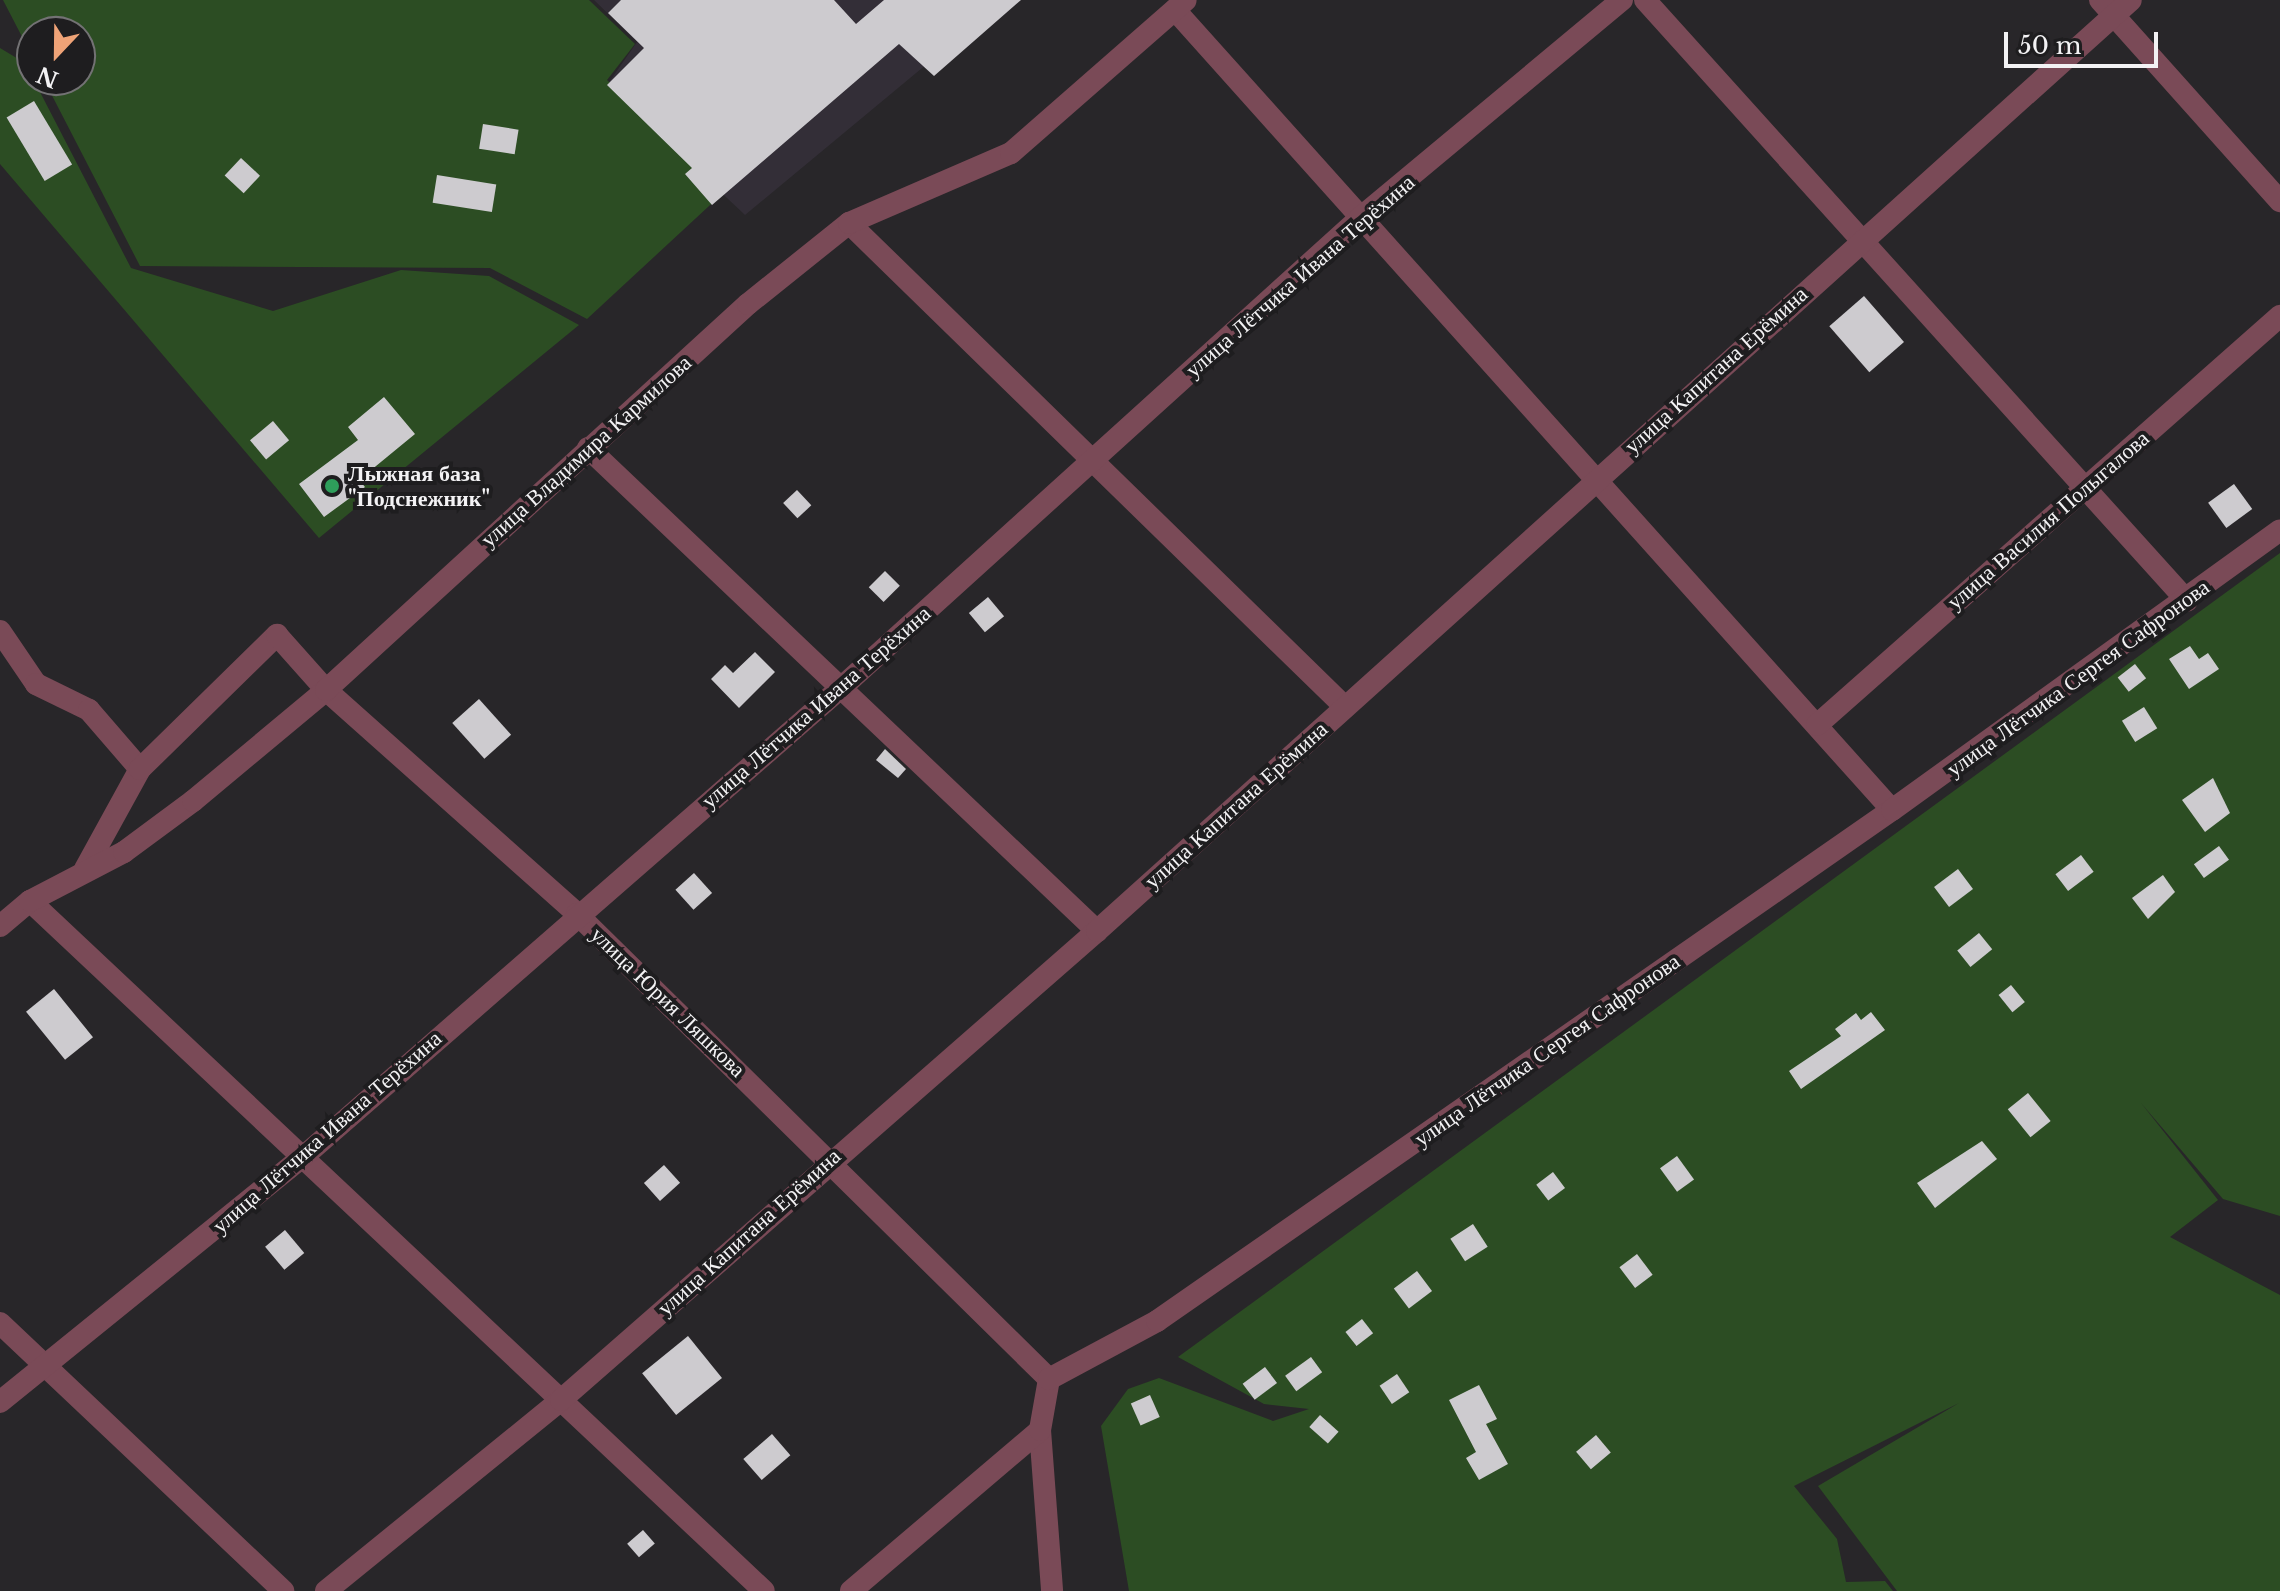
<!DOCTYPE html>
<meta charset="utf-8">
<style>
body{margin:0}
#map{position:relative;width:2280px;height:1591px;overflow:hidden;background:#282629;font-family:"Libre Baskerville",serif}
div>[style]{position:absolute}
.built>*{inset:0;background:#332e37}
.green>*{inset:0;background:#2c4d23}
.building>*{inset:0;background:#cdcbcf;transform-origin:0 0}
.minor>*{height:22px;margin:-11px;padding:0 11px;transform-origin:11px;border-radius:11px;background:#7a4a57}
.dots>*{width:22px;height:22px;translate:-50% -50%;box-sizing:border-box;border:4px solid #1e1d1f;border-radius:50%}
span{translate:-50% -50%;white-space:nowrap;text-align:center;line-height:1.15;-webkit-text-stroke:8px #1e1d1f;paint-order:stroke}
.street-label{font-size:22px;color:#f3f2f4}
.poi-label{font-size:22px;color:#f3f2f4;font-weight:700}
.left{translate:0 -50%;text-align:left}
.north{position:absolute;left:16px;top:16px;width:80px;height:80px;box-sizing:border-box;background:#1e1d1f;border:2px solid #737274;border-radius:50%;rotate:202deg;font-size:22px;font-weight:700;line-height:32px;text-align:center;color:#f3f2f4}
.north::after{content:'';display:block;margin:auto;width:28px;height:36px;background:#efa377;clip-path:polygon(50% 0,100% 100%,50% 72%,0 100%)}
.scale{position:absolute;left:2004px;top:32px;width:154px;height:36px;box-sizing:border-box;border:4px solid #f3f2f4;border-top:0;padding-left:10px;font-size:24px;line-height:28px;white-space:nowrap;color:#f3f2f4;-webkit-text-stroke:6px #1e1d1f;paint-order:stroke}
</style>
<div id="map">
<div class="built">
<div style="clip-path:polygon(594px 0,1004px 0,745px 215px,607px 85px,637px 42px)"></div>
</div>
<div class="green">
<div style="clip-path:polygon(3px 0,589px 0,635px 44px,607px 80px,722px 194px,587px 319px,490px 268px,140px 266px,44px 80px,80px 80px,80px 32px,32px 32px,32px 56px)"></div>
<div style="clip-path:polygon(0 48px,25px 63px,131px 268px,273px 311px,401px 270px,489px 276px,579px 325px,319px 538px,0 164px)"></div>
<div style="clip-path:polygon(2280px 553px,2280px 1216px,2223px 1199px,2141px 1103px,2218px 1200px,2170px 1237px,2280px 1295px,2280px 1591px,1897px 1591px,1818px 1486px,1959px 1403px,1794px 1486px,1837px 1539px,1846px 1582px,1885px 1581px,1893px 1591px,1129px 1591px,1101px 1426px,1128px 1389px,1159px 1378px,1273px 1421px,1309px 1409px,1264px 1404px,1178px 1357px)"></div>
</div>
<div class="building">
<div style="clip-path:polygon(621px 0,834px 0,856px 24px,884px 0,1021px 0,934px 76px,899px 44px,712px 205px,685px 174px,692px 168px,607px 85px,644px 48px,608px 13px)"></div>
<div style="left:34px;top:101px;width:74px;height:32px;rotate:59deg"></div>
<div style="left:483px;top:124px;width:36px;height:25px;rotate:9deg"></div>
<div style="left:241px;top:158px;width:26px;height:24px;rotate:43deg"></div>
<div style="left:437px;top:175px;width:60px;height:28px;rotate:9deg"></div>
<div style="left:1864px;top:296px;width:61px;height:46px;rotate:49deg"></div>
<div style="clip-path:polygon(384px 397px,415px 434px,359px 480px,365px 487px,324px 517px,299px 484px,358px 440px,348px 427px)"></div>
<div style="left:273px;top:421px;width:25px;height:30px;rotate:50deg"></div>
<div style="left:2234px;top:484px;width:31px;height:32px;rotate:54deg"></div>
<div style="left:797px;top:490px;width:21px;height:19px;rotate:47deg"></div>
<div style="left:885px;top:571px;width:21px;height:23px;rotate:45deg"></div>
<div style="left:988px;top:597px;width:25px;height:25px;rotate:50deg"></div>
<div style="clip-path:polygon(2190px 646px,2199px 659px,2208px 653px,2219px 669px,2189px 689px,2169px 659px)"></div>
<div style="clip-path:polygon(755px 652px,775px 672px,739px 708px,711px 679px,725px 665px,733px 673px)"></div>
<div style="left:2135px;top:664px;width:18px;height:22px;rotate:52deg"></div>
<div style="left:479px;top:699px;width:48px;height:36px;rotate:48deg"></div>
<div style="left:2144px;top:707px;width:25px;height:26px;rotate:58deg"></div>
<div style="clip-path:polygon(885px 749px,906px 769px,898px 778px,876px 760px)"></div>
<div style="clip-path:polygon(2213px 778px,2230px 813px,2205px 832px,2182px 800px)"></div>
<div style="left:2219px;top:846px;width:17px;height:31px;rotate:54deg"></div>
<div style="left:2081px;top:855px;width:21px;height:32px;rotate:53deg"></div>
<div style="left:1958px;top:869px;width:25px;height:30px;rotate:53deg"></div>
<div style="left:694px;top:873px;width:27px;height:25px;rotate:48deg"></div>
<div style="clip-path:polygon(2163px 875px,2175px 892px,2148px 919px,2132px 898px)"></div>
<div style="left:1979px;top:933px;width:21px;height:28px;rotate:51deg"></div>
<div style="left:2011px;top:985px;width:22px;height:16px;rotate:51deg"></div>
<div style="left:54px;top:989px;width:62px;height:36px;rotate:51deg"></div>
<div style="clip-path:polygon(1871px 1012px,1885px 1030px,1801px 1089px,1789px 1071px,1841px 1036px,1835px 1029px,1856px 1013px,1861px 1020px)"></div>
<div style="left:2028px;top:1093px;width:36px;height:26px;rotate:51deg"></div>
<div style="clip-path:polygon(1982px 1141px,1997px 1159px,1935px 1208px,1917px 1183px)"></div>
<div style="left:1677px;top:1156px;width:29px;height:21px;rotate:54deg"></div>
<div style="left:664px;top:1165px;width:24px;height:27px;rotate:48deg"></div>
<div style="left:1553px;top:1172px;width:20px;height:21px;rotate:53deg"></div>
<div style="left:1473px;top:1224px;width:27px;height:27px;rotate:57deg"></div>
<div style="left:285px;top:1230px;width:30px;height:26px;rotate:50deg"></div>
<div style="left:1637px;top:1254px;width:26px;height:22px;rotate:53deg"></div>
<div style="left:1417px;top:1271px;width:25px;height:29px;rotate:53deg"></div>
<div style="left:1362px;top:1319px;width:18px;height:21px;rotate:52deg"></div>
<div style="left:688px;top:1336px;width:54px;height:59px;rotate:51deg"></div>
<div style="left:1311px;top:1357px;width:19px;height:32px;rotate:54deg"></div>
<div style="left:1265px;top:1367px;width:20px;height:28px;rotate:53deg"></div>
<div style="left:1397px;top:1374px;width:22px;height:21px;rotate:56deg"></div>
<div style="clip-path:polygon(1479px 1385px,1497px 1419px,1486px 1424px,1508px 1464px,1479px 1480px,1466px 1458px,1476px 1452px,1449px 1400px)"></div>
<div style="left:1150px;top:1395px;width:24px;height:21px;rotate:66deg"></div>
<div style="left:1320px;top:1415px;width:25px;height:16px;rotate:42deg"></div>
<div style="left:772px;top:1434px;width:28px;height:38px;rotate:49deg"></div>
<div style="left:1596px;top:1435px;width:23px;height:26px;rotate:50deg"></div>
<div style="left:643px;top:1530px;width:18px;height:21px;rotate:49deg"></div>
</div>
<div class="minor">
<div style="left:1645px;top:0;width:809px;rotate:47.95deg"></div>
<div style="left:2100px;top:0;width:270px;rotate:48.2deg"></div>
<div style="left:1175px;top:10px;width:1074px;rotate:48.13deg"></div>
<div style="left:849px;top:223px;width:693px;rotate:44.3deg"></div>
<div style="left:588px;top:448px;width:702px;rotate:43.5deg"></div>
<div style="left:0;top:631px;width:64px;rotate:55.8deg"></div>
<div style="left:36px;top:684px;width:59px;rotate:26.1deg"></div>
<div style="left:89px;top:710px;width:78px;rotate:49.2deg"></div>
<div style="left:1817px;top:725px;width:618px;rotate:-41.46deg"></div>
<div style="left:85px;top:869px;width:114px;rotate:-61.2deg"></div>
<div style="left:140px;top:769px;width:192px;rotate:-44.4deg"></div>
<div style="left:277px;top:635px;width:74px;rotate:48.3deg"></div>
<div style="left:326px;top:690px;width:336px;rotate:41.7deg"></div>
<div style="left:577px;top:914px;width:663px;rotate:44.57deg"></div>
<div style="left:30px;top:901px;width:1007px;rotate:43.23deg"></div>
<div style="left:0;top:926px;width:39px;rotate:-40deg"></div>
<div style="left:30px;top:901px;width:106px;rotate:-27.5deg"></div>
<div style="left:124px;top:852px;width:86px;rotate:-36.5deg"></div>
<div style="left:193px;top:801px;width:173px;rotate:-39.8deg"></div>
<div style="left:326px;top:690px;width:572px;rotate:-42.45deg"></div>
<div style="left:748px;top:304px;width:129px;rotate:-38.7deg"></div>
<div style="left:849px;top:223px;width:176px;rotate:-23.4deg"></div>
<div style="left:1011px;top:153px;width:232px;rotate:-41.2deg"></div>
<div style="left:0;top:1323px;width:390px;rotate:43.4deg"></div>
<div style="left:0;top:1402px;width:390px;rotate:-39deg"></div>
<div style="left:303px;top:1157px;width:715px;rotate:-41.09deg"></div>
<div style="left:842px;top:687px;width:699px;rotate:-42.16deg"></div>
<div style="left:1360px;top:218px;width:341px;rotate:-39.8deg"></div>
<div style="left:1040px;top:1430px;width:161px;rotate:85.7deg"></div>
<div style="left:326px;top:1591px;width:303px;rotate:-39.1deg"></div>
<div style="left:561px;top:1400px;width:712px;rotate:-41.19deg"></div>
<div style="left:1097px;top:931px;width:1391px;rotate:-42deg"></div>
<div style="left:851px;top:1591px;width:248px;rotate:-40.4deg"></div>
<div style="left:1040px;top:1430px;width:52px;rotate:-80deg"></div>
<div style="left:1049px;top:1379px;width:123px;rotate:-28.2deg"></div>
<div style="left:1157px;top:1321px;width:895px;rotate:-34.81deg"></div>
<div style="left:1892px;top:810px;width:478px;rotate:-35.8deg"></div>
</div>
<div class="dots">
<div style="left:332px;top:486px;background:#2e9e5b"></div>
</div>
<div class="street-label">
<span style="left:1300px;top:276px;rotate:-41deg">улица Лётчика Ивана Терёхина</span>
<span style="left:1716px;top:370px;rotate:-42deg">улица Капитана Ерёмина</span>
<span style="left:586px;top:451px;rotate:-42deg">улица Владимира Кармилова</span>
<span style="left:2048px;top:520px;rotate:-41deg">улица Василия Полыгалова</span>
<span style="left:2078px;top:678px;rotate:-36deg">улица Лётчика Сергея Сафронова</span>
<span style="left:816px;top:707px;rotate:-41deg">улица Лётчика Ивана Терёхина</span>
<span style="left:1236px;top:805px;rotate:-42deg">улица Капитана Ерёмина</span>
<span style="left:668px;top:1002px;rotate:44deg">улица Юрия Ляшкова</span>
<span style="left:1547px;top:1050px;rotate:-35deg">улица Лётчика Сергея Сафронова</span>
<span style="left:327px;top:1132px;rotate:-41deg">улица Лётчика Ивана Терёхина</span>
<span style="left:749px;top:1232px;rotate:-42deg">улица Капитана Ерёмина</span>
</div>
<div class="poi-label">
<span class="left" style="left:348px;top:486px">Лыжная база<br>"Подснежник"</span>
</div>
<div class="north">N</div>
<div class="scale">50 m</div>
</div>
